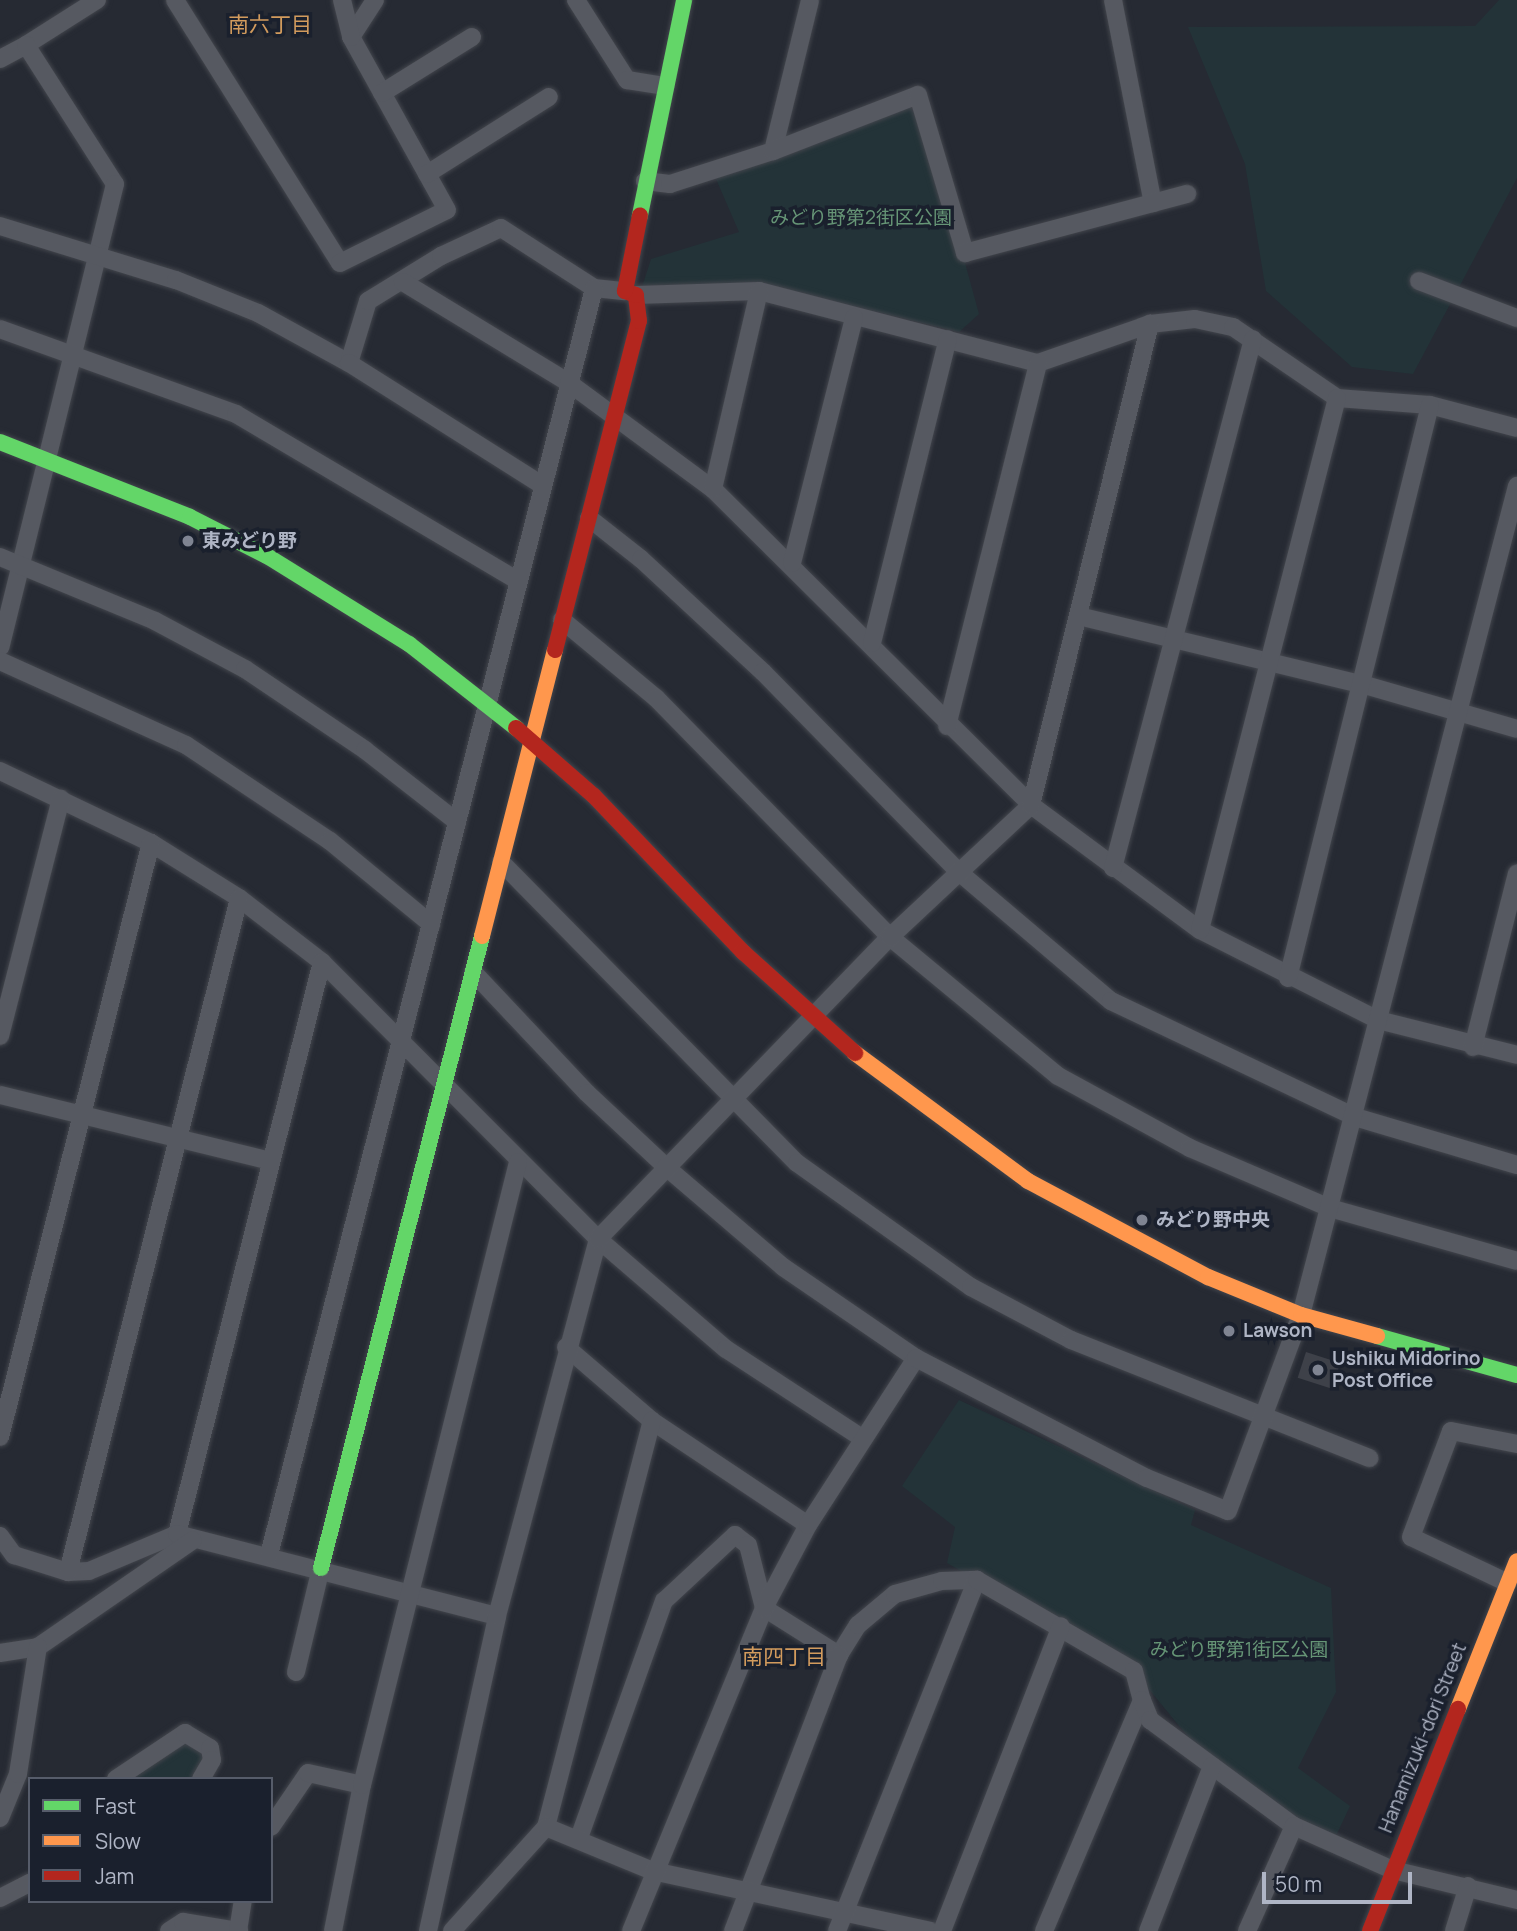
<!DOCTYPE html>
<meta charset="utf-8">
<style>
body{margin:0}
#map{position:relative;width:1517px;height:1931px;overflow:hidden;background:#262a33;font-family:Manrope,"Noto Sans JP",sans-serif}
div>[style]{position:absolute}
.green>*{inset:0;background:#233338}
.building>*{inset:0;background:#3e4149;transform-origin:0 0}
.roads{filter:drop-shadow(0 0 2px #42454c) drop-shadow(0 0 2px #42454c)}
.street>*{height:18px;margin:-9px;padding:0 9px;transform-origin:9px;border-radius:9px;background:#565961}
.fast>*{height:16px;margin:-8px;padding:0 8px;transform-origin:8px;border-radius:8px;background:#63d668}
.slow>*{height:16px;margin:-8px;padding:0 8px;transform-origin:8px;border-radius:8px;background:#ff974d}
.jam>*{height:16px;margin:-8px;padding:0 8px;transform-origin:8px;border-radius:8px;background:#b3261e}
.dots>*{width:19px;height:19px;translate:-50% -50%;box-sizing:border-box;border:4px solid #1a202d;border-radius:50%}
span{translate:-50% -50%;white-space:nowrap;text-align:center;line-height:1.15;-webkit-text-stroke:7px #1a202d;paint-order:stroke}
.park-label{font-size:19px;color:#669576}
.poi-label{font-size:19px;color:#afb5c5;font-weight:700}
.left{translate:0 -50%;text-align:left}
.street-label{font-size:19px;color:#afb5c5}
.neighbourhood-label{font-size:21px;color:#d29b5d}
.legend{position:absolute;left:28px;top:1777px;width:245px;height:126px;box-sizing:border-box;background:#1a202d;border:2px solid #565c6a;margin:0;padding:9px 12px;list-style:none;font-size:21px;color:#afb5c5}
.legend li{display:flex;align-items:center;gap:14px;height:35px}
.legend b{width:35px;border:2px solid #565c6a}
.scale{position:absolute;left:1262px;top:1872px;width:150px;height:32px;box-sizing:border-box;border:4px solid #afb5c5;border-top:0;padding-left:9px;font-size:21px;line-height:24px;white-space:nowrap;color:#afb5c5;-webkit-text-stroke:5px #1a202d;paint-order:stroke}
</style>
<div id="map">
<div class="green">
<div style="clip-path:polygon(1499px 0,1517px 0,1517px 178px,1413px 374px,1352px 367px,1266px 291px,1245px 164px,1188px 27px,1475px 26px)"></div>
<div style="clip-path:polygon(921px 102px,979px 314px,959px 332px,807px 295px,642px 287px,651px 259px,739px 232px,716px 179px,722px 171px)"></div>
<div style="clip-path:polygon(959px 1400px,1195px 1510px,1191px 1525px,1331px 1588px,1336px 1692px,1298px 1768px,1350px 1806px,1335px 1838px,1284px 1814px,1212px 1766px,1134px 1671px,947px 1563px,955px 1527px,902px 1486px)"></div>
<div style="clip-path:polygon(186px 1743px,200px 1749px,204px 1763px,198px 1779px,121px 1779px)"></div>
</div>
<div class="building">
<div style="left:1306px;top:1352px;width:36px;height:27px;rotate:18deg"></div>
</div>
<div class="roads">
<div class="street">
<div style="left:175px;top:0;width:310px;rotate:57.9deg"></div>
<div style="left:340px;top:263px;width:119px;rotate:-26.4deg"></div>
<div style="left:447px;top:210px;width:198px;rotate:-119deg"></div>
<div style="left:351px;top:37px;width:44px;rotate:-57deg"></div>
<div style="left:342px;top:0;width:38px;rotate:76deg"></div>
<div style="left:576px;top:0;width:95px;rotate:57.5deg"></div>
<div style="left:627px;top:80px;width:39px;rotate:9deg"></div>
<div style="left:1113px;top:0;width:207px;rotate:78.9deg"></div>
<div style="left:26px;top:45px;width:84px;rotate:-32.4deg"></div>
<div style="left:0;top:59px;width:30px;rotate:-28deg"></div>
<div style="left:26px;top:45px;width:165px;rotate:57.4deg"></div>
<div style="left:115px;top:184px;width:477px;rotate:103.9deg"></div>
<div style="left:382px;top:93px;width:106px;rotate:-31.9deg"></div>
<div style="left:773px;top:151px;width:155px;rotate:-76.2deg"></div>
<div style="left:427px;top:174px;width:144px;rotate:-32.3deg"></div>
<div style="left:645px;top:181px;width:25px;rotate:7deg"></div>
<div style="left:670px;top:184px;width:108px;rotate:-17.8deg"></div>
<div style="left:773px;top:151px;width:155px;rotate:-21.1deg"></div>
<div style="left:918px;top:95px;width:165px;rotate:73.4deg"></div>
<div style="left:965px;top:253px;width:230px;rotate:-14.9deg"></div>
<div style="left:0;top:226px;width:184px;rotate:17.1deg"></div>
<div style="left:176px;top:280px;width:88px;rotate:21.9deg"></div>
<div style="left:258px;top:313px;width:104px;rotate:28.8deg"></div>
<div style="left:349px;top:363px;width:65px;rotate:-73deg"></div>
<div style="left:368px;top:301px;width:86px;rotate:-31.7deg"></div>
<div style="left:441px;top:256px;width:66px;rotate:-25deg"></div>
<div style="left:501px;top:228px;width:111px;rotate:32.8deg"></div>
<div style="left:594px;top:288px;width:31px;rotate:6deg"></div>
<div style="left:1419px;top:281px;width:105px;rotate:20.7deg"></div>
<div style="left:403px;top:282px;width:194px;rotate:31.3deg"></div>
<div style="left:569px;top:383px;width:179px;rotate:36.4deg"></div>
<div style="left:713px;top:489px;width:448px;rotate:44.8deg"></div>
<div style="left:1031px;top:805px;width:210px;rotate:36.5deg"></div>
<div style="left:1200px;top:930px;width:199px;rotate:26.8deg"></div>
<div style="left:1378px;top:1020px;width:143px;rotate:14.1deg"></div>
<div style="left:636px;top:295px;width:123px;rotate:-1.9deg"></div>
<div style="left:759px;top:291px;width:288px;rotate:14.5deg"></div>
<div style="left:1038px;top:363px;width:119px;rotate:-19.2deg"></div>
<div style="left:1150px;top:324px;width:45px;rotate:-6.3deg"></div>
<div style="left:1195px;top:319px;width:39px;rotate:12deg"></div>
<div style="left:1233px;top:327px;width:126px;rotate:34.3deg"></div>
<div style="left:1337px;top:398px;width:93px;rotate:4.3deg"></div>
<div style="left:1430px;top:405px;width:90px;rotate:14.8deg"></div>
<div style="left:0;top:329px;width:251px;rotate:19.8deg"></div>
<div style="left:236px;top:414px;width:328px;rotate:30.6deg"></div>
<div style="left:349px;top:363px;width:228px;rotate:32.3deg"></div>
<div style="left:713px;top:489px;width:203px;rotate:-76.9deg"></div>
<div style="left:589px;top:518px;width:66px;rotate:38.3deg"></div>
<div style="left:641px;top:559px;width:166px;rotate:42.8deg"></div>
<div style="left:763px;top:672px;width:281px;rotate:45.6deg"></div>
<div style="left:960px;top:873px;width:198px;rotate:40.3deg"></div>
<div style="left:1111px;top:1001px;width:270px;rotate:25.4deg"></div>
<div style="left:1355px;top:1117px;width:169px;rotate:16.5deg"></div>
<div style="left:0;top:557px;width:168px;rotate:22.4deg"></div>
<div style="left:155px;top:621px;width:102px;rotate:28.1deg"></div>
<div style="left:245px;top:669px;width:145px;rotate:34deg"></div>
<div style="left:365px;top:750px;width:117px;rotate:38deg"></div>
<div style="left:792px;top:563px;width:253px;rotate:-75.8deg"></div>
<div style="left:1079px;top:616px;width:294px;rotate:13.6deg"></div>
<div style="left:1365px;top:685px;width:158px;rotate:16.1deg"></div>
<div style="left:562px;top:620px;width:122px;rotate:39.7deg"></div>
<div style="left:656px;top:698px;width:334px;rotate:45.6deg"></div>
<div style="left:890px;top:937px;width:218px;rotate:39.6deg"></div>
<div style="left:1058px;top:1076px;width:150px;rotate:28.6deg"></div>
<div style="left:1190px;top:1148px;width:152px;rotate:23.2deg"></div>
<div style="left:1330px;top:1208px;width:194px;rotate:15.8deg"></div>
<div style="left:872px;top:643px;width:313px;rotate:-76deg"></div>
<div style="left:0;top:661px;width:204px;rotate:24.3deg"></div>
<div style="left:186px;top:745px;width:173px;rotate:33.7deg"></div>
<div style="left:330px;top:841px;width:131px;rotate:39.4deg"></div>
<div style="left:947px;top:726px;width:374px;rotate:-75.9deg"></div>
<div style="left:0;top:771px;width:167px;rotate:25.5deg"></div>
<div style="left:151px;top:843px;width:104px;rotate:32deg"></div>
<div style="left:239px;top:898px;width:105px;rotate:37.6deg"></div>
<div style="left:322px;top:962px;width:391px;rotate:45.1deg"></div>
<div style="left:598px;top:1239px;width:169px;rotate:40.7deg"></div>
<div style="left:726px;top:1349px;width:163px;rotate:33.2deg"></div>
<div style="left:501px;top:862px;width:422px;rotate:45.5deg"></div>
<div style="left:797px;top:1163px;width:214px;rotate:35.5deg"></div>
<div style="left:971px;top:1287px;width:113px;rotate:27.9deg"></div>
<div style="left:1071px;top:1340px;width:321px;rotate:21.6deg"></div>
<div style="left:1113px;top:868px;width:547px;rotate:-75.18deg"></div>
<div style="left:1200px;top:930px;width:549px;rotate:-75.56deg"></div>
<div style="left:473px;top:972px;width:166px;rotate:46.7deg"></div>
<div style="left:587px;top:1093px;width:108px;rotate:43.1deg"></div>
<div style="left:666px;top:1167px;width:154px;rotate:40.5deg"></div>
<div style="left:783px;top:1267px;width:161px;rotate:34.4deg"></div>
<div style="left:1288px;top:978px;width:590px;rotate:-76.08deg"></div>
<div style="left:0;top:1036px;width:245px;rotate:-75.6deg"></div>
<div style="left:1473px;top:1047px;width:179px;rotate:-75.8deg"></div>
<div style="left:0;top:1095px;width:278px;rotate:13.7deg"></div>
<div style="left:566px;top:1347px;width:113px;rotate:40.7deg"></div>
<div style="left:652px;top:1421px;width:187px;rotate:33.7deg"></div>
<div style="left:0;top:1437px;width:613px;rotate:-75.74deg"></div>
<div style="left:177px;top:1534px;width:590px;rotate:-75.78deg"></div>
<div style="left:0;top:1536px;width:24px;rotate:54deg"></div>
<div style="left:14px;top:1555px;width:57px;rotate:17.5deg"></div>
<div style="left:68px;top:1572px;width:21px;rotate:-3deg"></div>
<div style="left:89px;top:1571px;width:95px;rotate:-22.8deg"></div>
<div style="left:177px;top:1534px;width:330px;rotate:14.4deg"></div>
<div style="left:269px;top:1555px;width:1308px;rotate:-75.61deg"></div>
<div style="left:68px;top:1572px;width:695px;rotate:-75.76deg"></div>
<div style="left:1508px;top:1583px;width:107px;rotate:-154.6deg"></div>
<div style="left:1411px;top:1537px;width:113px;rotate:-69.3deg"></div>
<div style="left:1451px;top:1431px;width:67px;rotate:11.1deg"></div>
<div style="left:0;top:1653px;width:38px;rotate:-9deg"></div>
<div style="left:38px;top:1647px;width:188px;rotate:-34.6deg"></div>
<div style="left:839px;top:1655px;width:36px;rotate:-58deg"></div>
<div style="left:858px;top:1625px;width:48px;rotate:-40deg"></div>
<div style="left:895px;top:1594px;width:49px;rotate:-15.5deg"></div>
<div style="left:942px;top:1581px;width:35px;rotate:-2deg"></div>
<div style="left:296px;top:1672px;width:107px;rotate:-76.5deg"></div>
<div style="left:116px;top:1779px;width:83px;rotate:-33.7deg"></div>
<div style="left:185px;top:1733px;width:29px;rotate:31deg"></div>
<div style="left:210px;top:1748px;width:12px;rotate:81deg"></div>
<div style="left:212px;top:1760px;width:22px;rotate:120deg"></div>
<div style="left:0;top:1818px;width:48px;rotate:-67.8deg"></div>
<div style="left:18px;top:1774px;width:129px;rotate:-81.1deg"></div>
<div style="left:271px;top:1827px;width:65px;rotate:-55.6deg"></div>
<div style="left:308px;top:1773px;width:55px;rotate:12.5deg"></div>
<div style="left:546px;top:1827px;width:420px;rotate:-75.4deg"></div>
<div style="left:579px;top:1838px;width:252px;rotate:-70.3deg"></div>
<div style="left:664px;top:1601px;width:97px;rotate:-42.9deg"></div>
<div style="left:735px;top:1535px;width:16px;rotate:38deg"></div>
<div style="left:748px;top:1545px;width:65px;rotate:75.7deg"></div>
<div style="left:764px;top:1608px;width:89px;rotate:32.1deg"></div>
<div style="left:839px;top:1655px;width:296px;rotate:111deg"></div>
<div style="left:0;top:1898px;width:34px;rotate:-27deg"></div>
<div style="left:169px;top:1931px;width:17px;rotate:-33deg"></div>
<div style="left:183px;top:1922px;width:57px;rotate:9.1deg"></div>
<div style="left:238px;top:1931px;width:30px;rotate:-81deg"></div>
<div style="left:333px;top:1931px;width:149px;rotate:-78.8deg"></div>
<div style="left:362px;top:1785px;width:642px;rotate:-75.94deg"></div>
<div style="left:428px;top:1931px;width:322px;rotate:-77.6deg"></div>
<div style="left:497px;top:1616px;width:390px;rotate:-75deg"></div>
<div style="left:598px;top:1239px;width:420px;rotate:-46deg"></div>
<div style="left:890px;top:937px;width:193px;rotate:-43.1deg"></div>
<div style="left:1031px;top:805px;width:496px;rotate:-76.1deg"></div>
<div style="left:452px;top:1931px;width:140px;rotate:-47.9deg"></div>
<div style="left:546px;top:1827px;width:116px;rotate:22.4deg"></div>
<div style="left:653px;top:1871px;width:284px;rotate:12.2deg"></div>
<div style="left:631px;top:1931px;width:349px;rotate:-67.6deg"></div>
<div style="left:764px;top:1608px;width:94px;rotate:-62.1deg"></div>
<div style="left:808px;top:1525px;width:199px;rotate:-57.1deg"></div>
<div style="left:916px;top:1358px;width:260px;rotate:27.5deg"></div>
<div style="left:1147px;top:1478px;width:87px;rotate:22.2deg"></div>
<div style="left:1228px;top:1511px;width:209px;rotate:-69.6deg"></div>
<div style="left:1301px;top:1315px;width:857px;rotate:-75.4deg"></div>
<div style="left:837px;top:1931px;width:378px;rotate:-68.3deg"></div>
<div style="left:977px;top:1580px;width:181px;rotate:30.1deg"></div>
<div style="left:1134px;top:1671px;width:30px;rotate:75deg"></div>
<div style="left:942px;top:1931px;width:327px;rotate:-68.7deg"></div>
<div style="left:1044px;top:1931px;width:251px;rotate:-67deg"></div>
<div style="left:1142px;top:1700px;width:22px;rotate:68deg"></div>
<div style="left:1150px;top:1720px;width:179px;rotate:36.4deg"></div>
<div style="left:1294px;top:1826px;width:108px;rotate:24deg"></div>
<div style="left:1393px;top:1870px;width:128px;rotate:13.6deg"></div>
<div style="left:1148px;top:1931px;width:177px;rotate:-68.8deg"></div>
<div style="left:1247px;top:1931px;width:115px;rotate:-65.9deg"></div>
<div style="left:1454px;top:1931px;width:47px;rotate:-72.7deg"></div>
</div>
<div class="fast">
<div style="left:640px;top:215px;width:219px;rotate:-78.4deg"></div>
<div style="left:0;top:442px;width:204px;rotate:21.5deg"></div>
<div style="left:190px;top:517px;width:86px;rotate:26.9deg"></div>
<div style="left:267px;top:556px;width:167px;rotate:31.8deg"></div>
<div style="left:409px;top:644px;width:136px;rotate:38.1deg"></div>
<div style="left:1377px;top:1336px;width:145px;rotate:15.6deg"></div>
<div style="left:321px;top:1568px;width:652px;rotate:-75.71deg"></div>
</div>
<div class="slow">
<div style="left:482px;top:936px;width:295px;rotate:-75.7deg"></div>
<div style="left:855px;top:1053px;width:215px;rotate:36.5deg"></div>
<div style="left:1028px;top:1181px;width:204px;rotate:28.1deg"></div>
<div style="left:1208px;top:1277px;width:100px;rotate:22.2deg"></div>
<div style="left:1301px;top:1315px;width:79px;rotate:15.4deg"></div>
<div style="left:1458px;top:1709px;width:159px;rotate:-68.3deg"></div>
</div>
<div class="jam">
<div style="left:555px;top:650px;width:340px;rotate:-75.7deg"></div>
<div style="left:639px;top:321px;width:26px;rotate:-97deg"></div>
<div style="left:636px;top:295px;width:12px;rotate:-160deg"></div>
<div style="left:625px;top:291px;width:77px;rotate:-78.8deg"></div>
<div style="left:516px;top:728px;width:103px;rotate:41.1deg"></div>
<div style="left:594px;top:796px;width:216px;rotate:46.3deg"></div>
<div style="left:743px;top:952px;width:151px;rotate:42deg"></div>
<div style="left:1370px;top:1931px;width:239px;rotate:-68.4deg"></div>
</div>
</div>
<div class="dots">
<div style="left:188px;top:541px;background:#7f8492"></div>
<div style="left:1142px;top:1220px;background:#7f8492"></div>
<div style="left:1229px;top:1331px;background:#7f8492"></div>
<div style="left:1318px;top:1370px;background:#7f8492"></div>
</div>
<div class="park-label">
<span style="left:861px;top:218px">みどり野第2街区公園</span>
<span style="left:1239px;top:1650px">みどり野第1街区公園</span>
</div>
<div class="poi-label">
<span class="left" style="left:202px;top:541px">東みどり野</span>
<span class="left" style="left:1156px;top:1220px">みどり野中央</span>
<span class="left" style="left:1243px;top:1331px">Lawson</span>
<span class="left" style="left:1332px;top:1370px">Ushiku Midorino<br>Post Office</span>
</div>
<div class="street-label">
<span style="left:1423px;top:1738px;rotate:-68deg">Hanamizuki-dori Street</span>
</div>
<div class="neighbourhood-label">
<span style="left:270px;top:24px">南六丁目</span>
<span style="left:784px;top:1656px">南四丁目</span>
</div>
<ul class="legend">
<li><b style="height:9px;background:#63d668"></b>Fast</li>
<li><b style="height:9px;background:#ff974d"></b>Slow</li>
<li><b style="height:9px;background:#b3261e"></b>Jam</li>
</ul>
<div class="scale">50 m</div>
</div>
